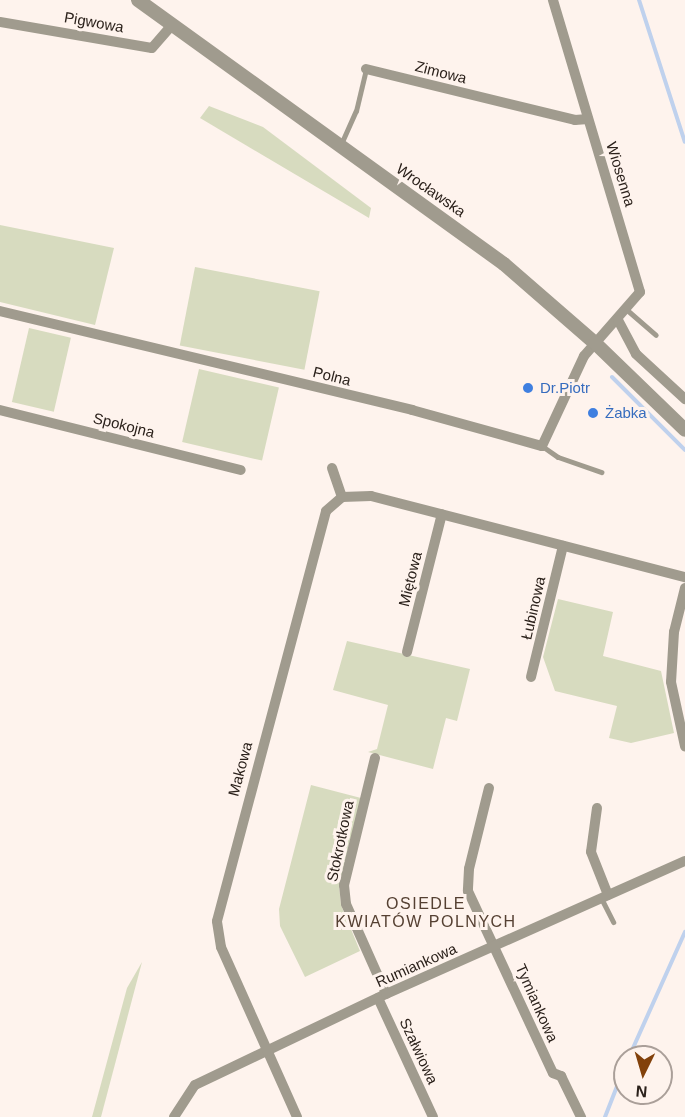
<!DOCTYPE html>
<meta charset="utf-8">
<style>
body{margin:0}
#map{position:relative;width:685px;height:1117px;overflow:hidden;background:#fef3ed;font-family:Arial,sans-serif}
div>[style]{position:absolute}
.green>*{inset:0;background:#d7dbbf;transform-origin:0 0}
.stream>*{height:4px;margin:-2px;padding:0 2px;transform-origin:2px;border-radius:2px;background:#bfd1ed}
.service>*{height:5px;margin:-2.5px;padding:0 2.5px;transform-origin:2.5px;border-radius:2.5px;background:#a09b8e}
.minor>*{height:10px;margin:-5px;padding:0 5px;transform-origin:5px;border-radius:5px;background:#a09b8e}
.tertiary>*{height:14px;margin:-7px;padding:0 7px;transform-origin:7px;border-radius:7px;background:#a09b8e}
.dots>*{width:16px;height:16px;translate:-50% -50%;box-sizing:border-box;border:3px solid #fef3ed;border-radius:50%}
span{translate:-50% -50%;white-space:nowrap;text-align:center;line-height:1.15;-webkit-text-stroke:6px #fef3ed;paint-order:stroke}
.street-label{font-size:15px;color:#2b211b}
.shop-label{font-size:15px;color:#366cbe}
.left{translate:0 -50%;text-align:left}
.neighbourhood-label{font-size:16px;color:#554032;letter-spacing:1.5px}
.north{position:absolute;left:613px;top:1045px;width:60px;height:60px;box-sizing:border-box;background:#fef3ed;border:2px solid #aa9f99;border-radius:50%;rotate:185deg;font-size:16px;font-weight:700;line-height:24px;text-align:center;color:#2b211b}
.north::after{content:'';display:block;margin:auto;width:21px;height:27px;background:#82410b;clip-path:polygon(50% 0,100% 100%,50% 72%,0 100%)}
</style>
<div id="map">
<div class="green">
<div style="clip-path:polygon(209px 106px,263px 127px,371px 208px,369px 218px,200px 118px)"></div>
<div style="clip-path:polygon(0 225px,114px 248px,95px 325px,0 302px)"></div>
<div style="left:195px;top:267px;width:127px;height:80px;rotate:11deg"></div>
<div style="left:29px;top:328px;width:43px;height:76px;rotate:13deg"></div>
<div style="left:199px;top:369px;width:82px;height:75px;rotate:13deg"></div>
<div style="clip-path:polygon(558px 599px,613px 612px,603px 656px,661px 671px,674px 733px,631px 743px,609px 738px,617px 706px,555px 691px,543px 657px)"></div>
<div style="clip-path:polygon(347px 641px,470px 669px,457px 721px,446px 718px,433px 769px,368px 752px,377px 749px,388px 705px,333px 690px)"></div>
<div style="clip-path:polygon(311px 785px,361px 798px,339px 885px,341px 905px,360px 951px,305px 977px,280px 926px,279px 909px)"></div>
<div style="clip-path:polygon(142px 962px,101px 1117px,92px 1117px,127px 988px)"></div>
</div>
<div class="stream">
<div style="left:639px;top:0;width:149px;rotate:72.1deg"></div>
<div style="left:612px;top:377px;width:103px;rotate:45deg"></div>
<div style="left:629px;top:1057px;width:137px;rotate:-65.9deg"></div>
<div style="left:605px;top:1117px;width:55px;rotate:-68.6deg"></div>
</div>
<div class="service">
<div style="left:341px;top:144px;width:36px;rotate:-66deg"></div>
<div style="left:356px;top:111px;width:43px;rotate:-76.6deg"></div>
<div style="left:627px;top:310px;width:38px;rotate:41deg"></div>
<div style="left:542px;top:446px;width:19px;rotate:35deg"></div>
<div style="left:558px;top:457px;width:46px;rotate:19.2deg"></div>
<div style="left:601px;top:898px;width:27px;rotate:63deg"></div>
</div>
<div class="minor">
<div style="left:0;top:22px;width:154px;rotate:9.7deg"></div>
<div style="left:152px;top:48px;width:30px;rotate:-49deg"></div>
<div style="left:366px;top:69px;width:215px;rotate:13.7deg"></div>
<div style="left:575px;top:120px;width:13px;rotate:-4deg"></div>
<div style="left:0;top:311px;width:424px;rotate:13.5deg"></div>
<div style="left:412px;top:410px;width:135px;rotate:15.5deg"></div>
<div style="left:542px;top:446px;width:99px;rotate:-65deg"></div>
<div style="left:584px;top:356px;width:85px;rotate:-48.8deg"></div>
<div style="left:640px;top:292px;width:305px;rotate:-106.6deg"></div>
<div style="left:618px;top:320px;width:38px;rotate:62deg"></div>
<div style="left:636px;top:354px;width:67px;rotate:42.6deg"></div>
<div style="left:0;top:410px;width:248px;rotate:14deg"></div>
<div style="left:332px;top:468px;width:31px;rotate:71deg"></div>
<div style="left:685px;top:588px;width:45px;rotate:104deg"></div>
<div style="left:674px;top:632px;width:50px;rotate:93.4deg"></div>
<div style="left:671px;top:682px;width:66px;rotate:77.7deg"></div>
<div style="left:407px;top:652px;width:142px;rotate:-75.8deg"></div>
<div style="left:531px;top:677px;width:135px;rotate:-76.3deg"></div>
<div style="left:375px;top:758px;width:131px;rotate:103.7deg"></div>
<div style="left:344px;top:885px;width:19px;rotate:84deg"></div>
<div style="left:346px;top:904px;width:98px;rotate:66deg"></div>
<div style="left:489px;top:788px;width:83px;rotate:103.9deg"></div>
<div style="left:469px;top:869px;width:22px;rotate:93deg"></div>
<div style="left:468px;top:891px;width:201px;rotate:65deg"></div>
<div style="left:553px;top:1073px;width:9px;rotate:21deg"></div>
<div style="left:561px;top:1076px;width:46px;rotate:64deg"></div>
<div style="left:597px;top:808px;width:44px;rotate:97.8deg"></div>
<div style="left:591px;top:852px;width:46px;rotate:68.4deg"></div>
<div style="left:378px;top:998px;width:131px;rotate:65.2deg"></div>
<div style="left:174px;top:1117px;width:38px;rotate:-57deg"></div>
<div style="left:195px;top:1085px;width:212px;rotate:-25.5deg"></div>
<div style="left:386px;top:994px;width:327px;rotate:-24deg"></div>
<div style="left:297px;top:1117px;width:186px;rotate:-114.1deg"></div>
<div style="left:221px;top:947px;width:26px;rotate:-99deg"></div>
<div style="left:217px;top:921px;width:424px;rotate:-75.1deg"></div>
<div style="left:326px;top:511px;width:21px;rotate:-41deg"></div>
<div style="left:342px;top:497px;width:29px;rotate:-2deg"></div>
<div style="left:371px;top:496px;width:324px;rotate:14.5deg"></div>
</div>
<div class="tertiary">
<div style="left:138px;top:0;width:451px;rotate:35.8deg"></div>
<div style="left:504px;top:264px;width:121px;rotate:41deg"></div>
<div style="left:595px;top:343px;width:125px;rotate:44deg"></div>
</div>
<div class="dots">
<div style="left:528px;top:388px;background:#3f7fe0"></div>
<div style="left:593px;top:413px;background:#3f7fe0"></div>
</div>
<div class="street-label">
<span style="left:94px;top:22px;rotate:10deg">Pigwowa</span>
<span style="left:441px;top:72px;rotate:14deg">Zimowa</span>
<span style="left:621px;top:174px;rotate:73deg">Wiosenna</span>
<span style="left:431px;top:190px;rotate:35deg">Wrocławska</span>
<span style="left:332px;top:376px;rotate:14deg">Polna</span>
<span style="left:124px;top:425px;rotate:14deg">Spokojna</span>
<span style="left:410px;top:579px;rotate:-76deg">Miętowa</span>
<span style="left:533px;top:608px;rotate:-77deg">Łubinowa</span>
<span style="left:240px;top:769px;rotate:-75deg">Makowa</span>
<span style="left:340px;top:841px;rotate:-78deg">Stokrotkowa</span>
<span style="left:416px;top:965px;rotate:-24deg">Rumiankowa</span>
<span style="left:537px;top:1003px;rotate:66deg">Tymiankowa</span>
<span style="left:419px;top:1051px;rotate:65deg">Szałwiowa</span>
</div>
<div class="shop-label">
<span class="left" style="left:540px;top:388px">Dr.Piotr</span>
<span class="left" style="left:605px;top:413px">Żabka</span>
</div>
<div class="neighbourhood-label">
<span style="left:426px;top:913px">OSIEDLE<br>KWIATÓW POLNYCH</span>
</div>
<div class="north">N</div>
</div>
